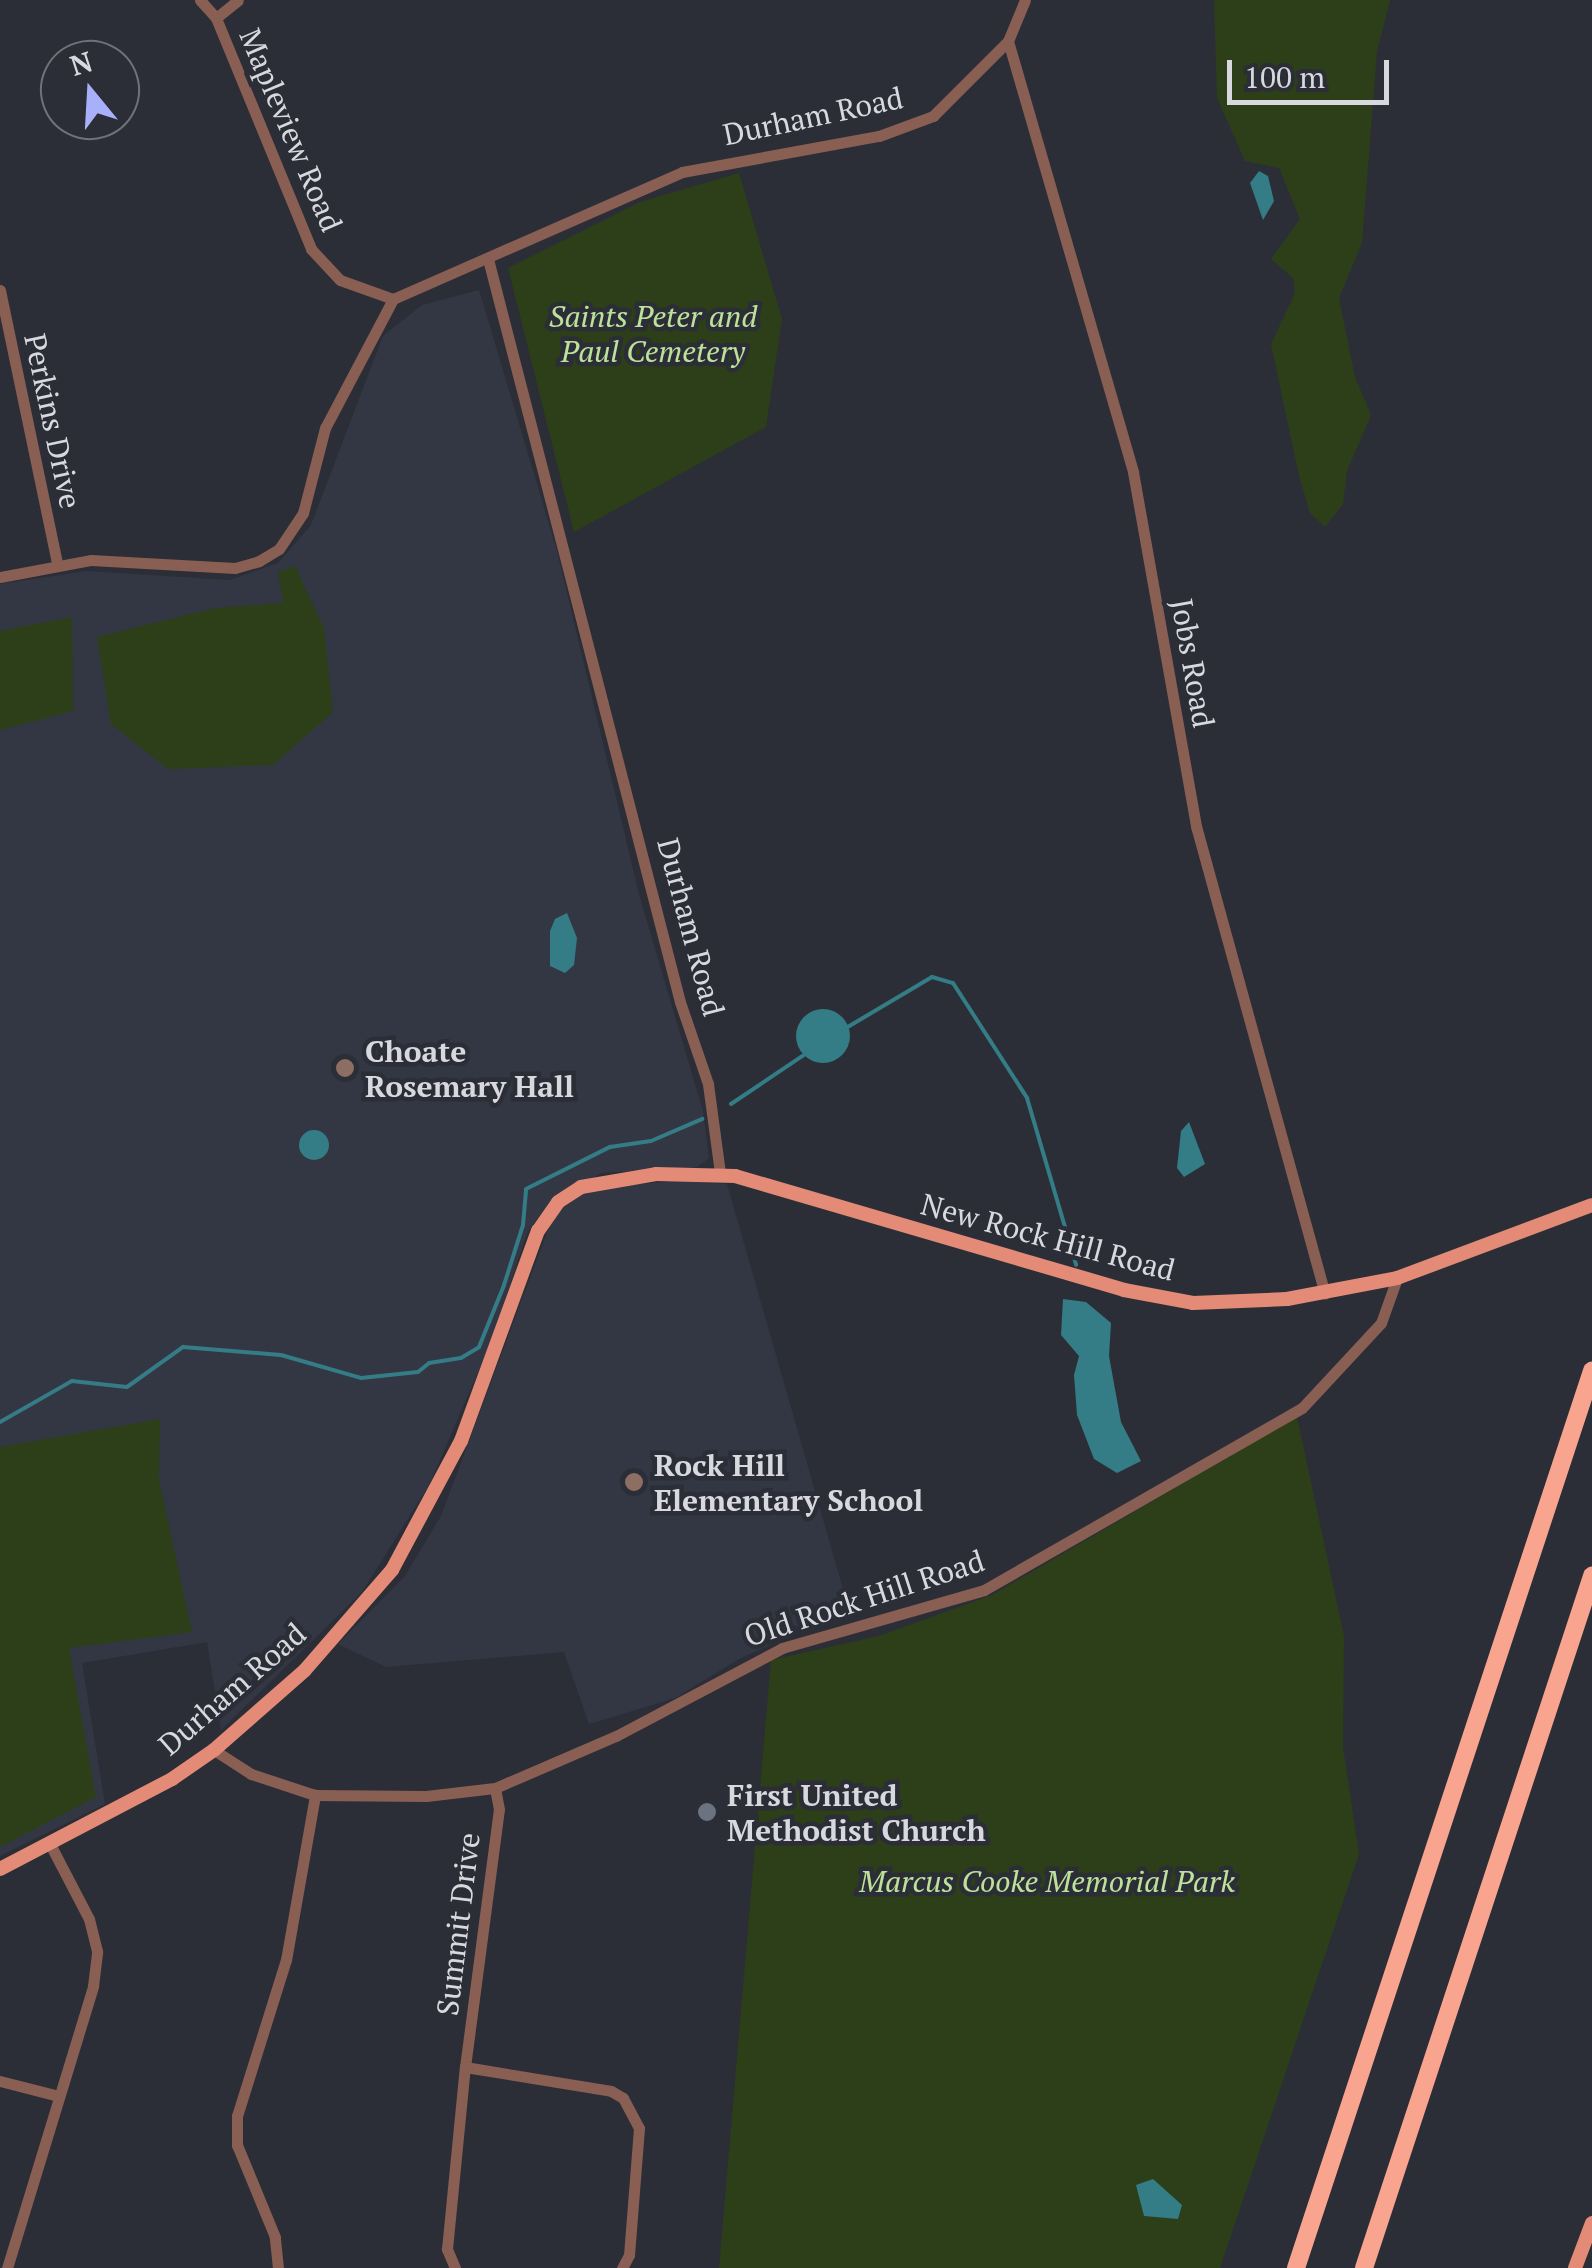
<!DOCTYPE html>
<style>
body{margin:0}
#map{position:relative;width:1592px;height:2268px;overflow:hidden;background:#2b2e36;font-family:"PT Serif",serif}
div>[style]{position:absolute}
.built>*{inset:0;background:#333744}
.green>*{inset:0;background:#2d3f18}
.water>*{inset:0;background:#347c86}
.round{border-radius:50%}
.stream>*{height:4px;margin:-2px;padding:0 2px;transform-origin:2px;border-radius:2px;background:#347c86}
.minor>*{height:11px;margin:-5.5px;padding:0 5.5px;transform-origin:5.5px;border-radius:5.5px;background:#895e53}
.major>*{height:14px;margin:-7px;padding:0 7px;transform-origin:7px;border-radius:7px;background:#e38b76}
.highway>*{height:18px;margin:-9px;padding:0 9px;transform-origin:9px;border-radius:9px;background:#f9a48f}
.dots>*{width:28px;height:28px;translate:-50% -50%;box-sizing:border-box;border:5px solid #2b2e36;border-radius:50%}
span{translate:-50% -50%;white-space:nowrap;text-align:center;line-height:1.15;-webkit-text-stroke:9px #2b2e36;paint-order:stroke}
.street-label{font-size:30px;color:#d7d9de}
.park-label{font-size:30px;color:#bee199;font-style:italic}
.poi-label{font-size:30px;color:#d7d9de;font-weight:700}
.left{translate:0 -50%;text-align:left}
.north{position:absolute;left:40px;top:40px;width:100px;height:100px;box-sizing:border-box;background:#2b2e36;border:2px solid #707279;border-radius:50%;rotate:342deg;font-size:28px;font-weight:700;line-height:40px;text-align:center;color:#d7d9de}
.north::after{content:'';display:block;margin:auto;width:35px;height:45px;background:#a8b0fc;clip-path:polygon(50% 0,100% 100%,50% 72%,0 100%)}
.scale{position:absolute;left:1227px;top:60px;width:162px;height:45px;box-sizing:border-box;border:5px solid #d7d9de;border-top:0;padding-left:12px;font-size:30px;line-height:35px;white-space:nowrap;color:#d7d9de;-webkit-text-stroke:8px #2b2e36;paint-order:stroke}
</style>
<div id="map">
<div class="built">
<div style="clip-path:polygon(479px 290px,557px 551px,640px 898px,703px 1111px,709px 1158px,697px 1167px,601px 1173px,550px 1202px,528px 1231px,489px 1347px,429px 1485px,362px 1592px,221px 1730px,207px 1642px,82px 1663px,105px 1804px,0 1856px,0 584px,87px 571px,230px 580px,278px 563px,311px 525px,383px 336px,422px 305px)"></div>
<div style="clip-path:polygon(677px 1181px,727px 1184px,849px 1610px,739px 1659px,675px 1698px,589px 1724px,564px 1652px,386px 1667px,338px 1644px,405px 1576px,441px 1516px,555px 1211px,591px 1188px)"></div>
</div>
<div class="green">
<div style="clip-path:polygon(1214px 0,1390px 0,1377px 52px,1362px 243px,1339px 298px,1355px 377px,1371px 415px,1347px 471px,1343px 504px,1325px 527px,1310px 513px,1299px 476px,1271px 344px,1295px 293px,1293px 278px,1271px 259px,1300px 219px,1279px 168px,1245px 161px,1217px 98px)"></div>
<div style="clip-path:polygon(739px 173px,782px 319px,766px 427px,574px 532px,508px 268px,640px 202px)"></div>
<div style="clip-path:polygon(295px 566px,324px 628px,333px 712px,273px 765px,168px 769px,111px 724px,97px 637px,215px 608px,283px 603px,278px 572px)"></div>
<div style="clip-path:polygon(72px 617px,73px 711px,0 730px,0 631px)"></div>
<div style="clip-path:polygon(1297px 1417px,1344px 1636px,1343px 1747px,1359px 1854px,1220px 2268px,719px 2268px,771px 1660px,879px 1636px,992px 1595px)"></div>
<div style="clip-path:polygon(160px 1419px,159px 1479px,192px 1632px,69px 1648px,96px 1797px,0 1847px,0 1447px)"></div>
</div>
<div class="water">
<div style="clip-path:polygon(1259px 171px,1268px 176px,1274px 201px,1263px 220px,1250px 183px)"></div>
<div style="clip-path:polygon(567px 913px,577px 938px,574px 965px,565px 973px,550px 966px,550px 931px,555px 919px)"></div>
<div class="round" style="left:796px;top:1009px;width:54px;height:54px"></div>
<div style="clip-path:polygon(1189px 1122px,1205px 1164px,1184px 1177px,1177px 1168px,1181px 1131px)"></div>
<div class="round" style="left:299px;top:1130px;width:30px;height:30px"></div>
<div style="clip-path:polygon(1063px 1299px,1086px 1302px,1111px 1323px,1109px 1356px,1121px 1422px,1141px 1461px,1117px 1473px,1094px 1459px,1077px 1415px,1074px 1375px,1079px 1356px,1061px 1335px)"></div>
<div style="clip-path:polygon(1153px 2179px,1182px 2205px,1178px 2219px,1144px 2216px,1136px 2185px)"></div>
</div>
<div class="stream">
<div style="left:846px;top:1028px;width:100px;rotate:-30.7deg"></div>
<div style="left:932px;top:977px;width:22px;rotate:16deg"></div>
<div style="left:953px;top:983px;width:137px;rotate:57.2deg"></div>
<div style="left:1027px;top:1098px;width:174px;rotate:73.6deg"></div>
<div style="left:731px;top:1104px;width:88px;rotate:-33.9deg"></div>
<div style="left:0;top:1422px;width:83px;rotate:-29.7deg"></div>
<div style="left:72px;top:1381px;width:55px;rotate:6.2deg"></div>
<div style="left:127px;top:1387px;width:69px;rotate:-35.5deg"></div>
<div style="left:183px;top:1347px;width:98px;rotate:4.7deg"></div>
<div style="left:281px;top:1355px;width:83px;rotate:16deg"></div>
<div style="left:361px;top:1378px;width:57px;rotate:-6deg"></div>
<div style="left:418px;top:1372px;width:14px;rotate:-39deg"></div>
<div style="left:429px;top:1363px;width:32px;rotate:-9deg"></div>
<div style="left:461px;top:1358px;width:21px;rotate:-31deg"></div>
<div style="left:479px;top:1347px;width:67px;rotate:-68deg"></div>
<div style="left:504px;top:1285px;width:63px;rotate:-72.4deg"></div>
<div style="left:523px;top:1225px;width:36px;rotate:-85deg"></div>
<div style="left:526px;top:1189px;width:94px;rotate:-26.6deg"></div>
<div style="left:610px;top:1147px;width:41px;rotate:-8.3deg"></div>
<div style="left:651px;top:1141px;width:56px;rotate:-23.3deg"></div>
</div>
<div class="minor">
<div style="left:200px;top:0;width:24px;rotate:48deg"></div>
<div style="left:216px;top:18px;width:250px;rotate:67.6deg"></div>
<div style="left:311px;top:249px;width:42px;rotate:46.9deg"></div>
<div style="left:340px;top:280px;width:56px;rotate:19.7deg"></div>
<div style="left:216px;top:18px;width:28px;rotate:-39deg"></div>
<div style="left:1008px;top:41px;width:449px;rotate:73.8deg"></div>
<div style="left:1133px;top:472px;width:360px;rotate:79.9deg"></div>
<div style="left:1196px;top:826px;width:485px;rotate:74.6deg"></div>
<div style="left:488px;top:259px;width:767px;rotate:75.51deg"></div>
<div style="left:680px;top:1002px;width:87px;rotate:71.1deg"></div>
<div style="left:708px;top:1084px;width:90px;rotate:82.3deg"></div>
<div style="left:0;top:290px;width:279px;rotate:78.2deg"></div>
<div style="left:0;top:577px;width:93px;rotate:-10.6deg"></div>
<div style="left:91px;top:560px;width:144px;rotate:3.2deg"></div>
<div style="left:235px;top:568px;width:25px;rotate:-16deg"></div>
<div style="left:259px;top:561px;width:23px;rotate:-31deg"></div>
<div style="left:279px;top:549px;width:43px;rotate:-56.3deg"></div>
<div style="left:303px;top:513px;width:88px;rotate:-75.5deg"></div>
<div style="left:325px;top:428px;width:146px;rotate:-62.2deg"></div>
<div style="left:393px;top:299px;width:316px;rotate:-23.7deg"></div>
<div style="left:682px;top:172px;width:200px;rotate:-10.4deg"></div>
<div style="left:879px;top:136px;width:58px;rotate:-20.3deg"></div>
<div style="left:933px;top:116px;width:106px;rotate:-45deg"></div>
<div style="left:1008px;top:41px;width:44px;rotate:-67.5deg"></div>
<div style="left:214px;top:1750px;width:44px;rotate:33deg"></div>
<div style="left:251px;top:1774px;width:67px;rotate:18.2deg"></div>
<div style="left:315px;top:1795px;width:111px;rotate:0.5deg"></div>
<div style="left:426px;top:1796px;width:69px;rotate:-6.6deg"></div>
<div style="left:495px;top:1788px;width:132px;rotate:-23.3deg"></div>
<div style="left:616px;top:1736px;width:188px;rotate:-27.9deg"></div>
<div style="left:782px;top:1648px;width:210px;rotate:-16deg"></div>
<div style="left:984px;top:1590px;width:366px;rotate:-29.8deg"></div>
<div style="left:1302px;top:1408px;width:116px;rotate:-47.1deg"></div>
<div style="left:1381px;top:1323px;width:48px;rotate:-70.4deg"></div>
<div style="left:465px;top:2067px;width:260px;rotate:-82.5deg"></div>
<div style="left:499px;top:1809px;width:21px;rotate:-101deg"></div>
<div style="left:0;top:2081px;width:61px;rotate:14.3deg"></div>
<div style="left:7px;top:2268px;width:295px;rotate:-73deg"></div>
<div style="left:93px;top:1986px;width:35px;rotate:-83deg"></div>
<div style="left:97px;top:1951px;width:33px;rotate:-104deg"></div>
<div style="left:89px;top:1919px;width:85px;rotate:-117.5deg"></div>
<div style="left:278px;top:2268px;width:31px;rotate:-96deg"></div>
<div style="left:275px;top:2237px;width:100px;rotate:-112.4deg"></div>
<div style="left:237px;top:2145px;width:29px;rotate:-90deg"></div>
<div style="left:237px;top:2116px;width:164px;rotate:-72.6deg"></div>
<div style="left:286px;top:1960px;width:168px;rotate:-80deg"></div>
<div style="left:455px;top:2268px;width:21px;rotate:-113deg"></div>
<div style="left:447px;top:2249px;width:183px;rotate:-84.4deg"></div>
<div style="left:465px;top:2067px;width:148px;rotate:9.3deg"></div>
<div style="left:611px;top:2091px;width:14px;rotate:30deg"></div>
<div style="left:623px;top:2098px;width:34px;rotate:62deg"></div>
<div style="left:639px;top:2128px;width:127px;rotate:94.5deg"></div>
<div style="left:629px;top:2255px;width:15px;rotate:118deg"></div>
</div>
<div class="major">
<div style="left:0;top:1869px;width:194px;rotate:-27.6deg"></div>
<div style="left:172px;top:1779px;width:51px;rotate:-34.6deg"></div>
<div style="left:214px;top:1750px;width:121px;rotate:-41.3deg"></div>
<div style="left:305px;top:1670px;width:133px;rotate:-49deg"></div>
<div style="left:392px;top:1570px;width:146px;rotate:-61.9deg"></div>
<div style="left:461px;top:1441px;width:224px;rotate:-69.9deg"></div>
<div style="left:538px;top:1231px;width:35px;rotate:-55deg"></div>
<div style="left:558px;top:1202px;width:27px;rotate:-33deg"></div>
<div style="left:581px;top:1187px;width:76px;rotate:-9.8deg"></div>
<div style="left:656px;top:1174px;width:79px;rotate:1.5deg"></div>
<div style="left:735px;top:1176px;width:405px;rotate:16.3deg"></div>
<div style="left:1124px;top:1290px;width:70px;rotate:10.7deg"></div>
<div style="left:1193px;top:1303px;width:94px;rotate:-2.4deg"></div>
<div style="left:1287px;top:1299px;width:112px;rotate:-10.8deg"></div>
<div style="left:1397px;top:1278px;width:208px;rotate:-20.5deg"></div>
<div style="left:1575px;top:2268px;width:48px;rotate:-69.3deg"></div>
</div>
<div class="highway">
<div style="left:1296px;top:2268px;width:945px;rotate:-71.74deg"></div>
<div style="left:1364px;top:2268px;width:729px;rotate:-71.76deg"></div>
</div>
<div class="dots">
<div style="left:345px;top:1068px;background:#8d6e63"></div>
<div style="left:634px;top:1482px;background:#8d6e63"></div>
<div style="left:707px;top:1812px;background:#6b7280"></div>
</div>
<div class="street-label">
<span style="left:813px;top:116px;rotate:-12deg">Durham Road</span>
<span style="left:291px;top:130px;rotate:67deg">Mapleview Road</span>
<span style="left:53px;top:421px;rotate:78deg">Perkins Drive</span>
<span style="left:1193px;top:663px;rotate:80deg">Jobs Road</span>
<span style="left:691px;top:927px;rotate:75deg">Durham Road</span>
<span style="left:1048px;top:1237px;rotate:15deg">New Rock Hill Road</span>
<span style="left:864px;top:1598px;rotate:-18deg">Old Rock Hill Road</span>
<span style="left:232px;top:1689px;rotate:-41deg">Durham Road</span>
<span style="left:458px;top:1924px;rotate:-83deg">Summit Drive</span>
</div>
<div class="park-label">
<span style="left:653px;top:333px">Saints Peter and<br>Paul Cemetery</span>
<span style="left:1047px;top:1881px">Marcus Cooke Memorial Park</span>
</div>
<div class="poi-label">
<span class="left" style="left:365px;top:1068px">Choate<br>Rosemary Hall</span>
<span class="left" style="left:654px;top:1482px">Rock Hill<br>Elementary School</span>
<span class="left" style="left:727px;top:1812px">First United<br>Methodist Church</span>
</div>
<div class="north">N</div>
<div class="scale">100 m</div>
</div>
